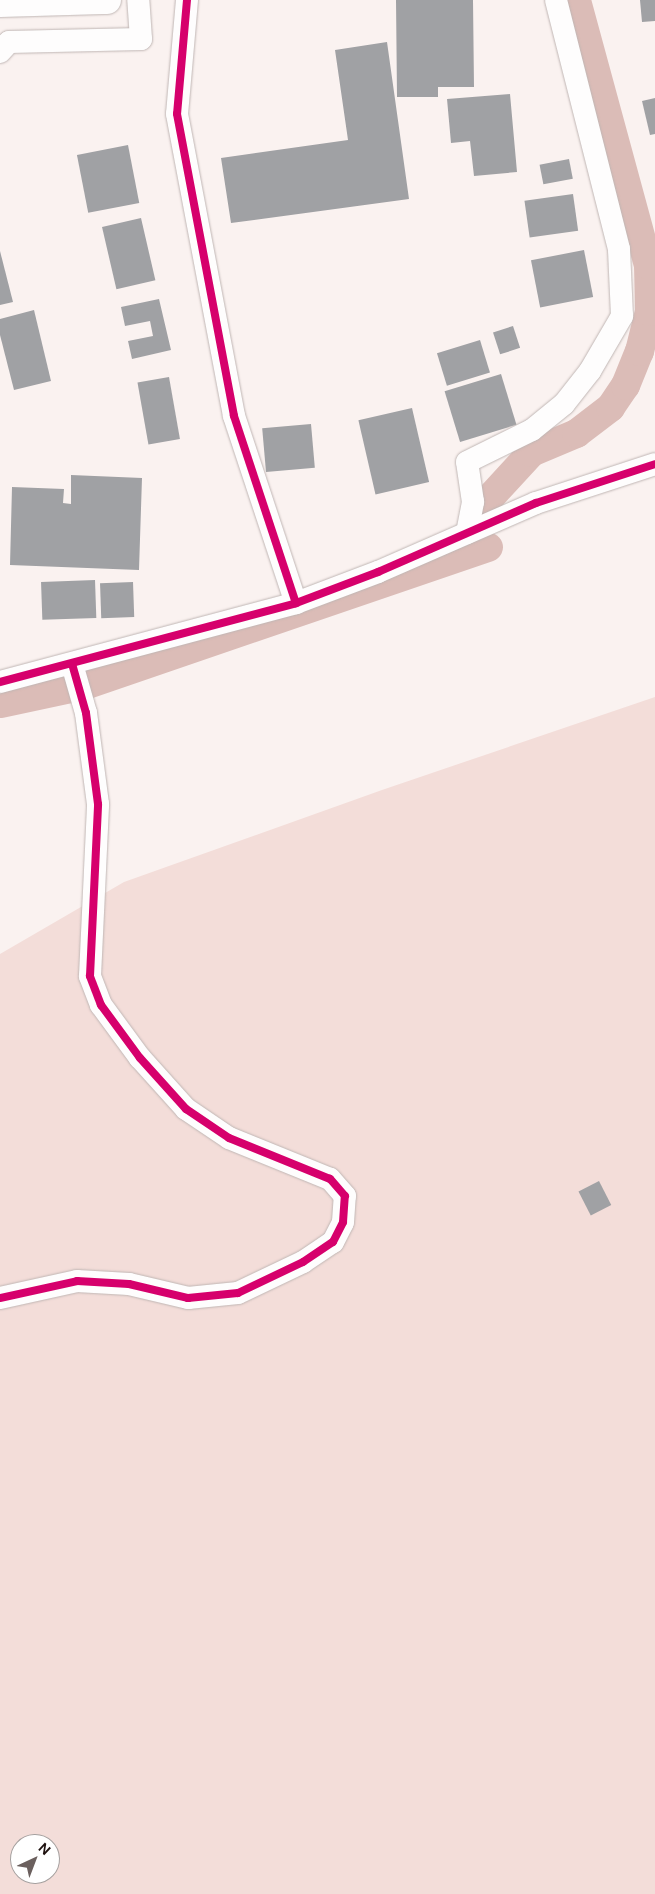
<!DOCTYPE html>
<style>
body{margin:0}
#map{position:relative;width:655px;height:1894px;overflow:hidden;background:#faf2f0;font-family:"DM Sans",sans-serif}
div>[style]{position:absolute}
.green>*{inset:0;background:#f3ddd9}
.canal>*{height:29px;margin:-14.5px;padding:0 14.5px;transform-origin:14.5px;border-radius:14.5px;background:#dbbcb7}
.building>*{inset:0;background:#a0a1a4;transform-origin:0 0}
.roads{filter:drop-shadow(0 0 1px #c0b6b4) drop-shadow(0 0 1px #c0b6b4)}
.street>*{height:22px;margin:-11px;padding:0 11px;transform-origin:11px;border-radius:11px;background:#fefdfd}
.secondary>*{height:28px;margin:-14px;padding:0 14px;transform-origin:14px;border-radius:14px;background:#fefdfd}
.highway>*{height:28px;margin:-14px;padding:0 14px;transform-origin:14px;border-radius:14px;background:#fefdfd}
.cycleway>*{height:8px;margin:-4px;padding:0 4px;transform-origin:4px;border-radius:4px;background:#d6006c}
span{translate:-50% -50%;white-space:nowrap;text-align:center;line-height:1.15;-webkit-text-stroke:5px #fff;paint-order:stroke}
.north{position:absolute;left:10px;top:1834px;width:50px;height:50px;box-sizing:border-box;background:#fff;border:1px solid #a5a09f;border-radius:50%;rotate:43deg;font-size:14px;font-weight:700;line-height:20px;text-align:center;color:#1e110f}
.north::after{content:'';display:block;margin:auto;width:18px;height:22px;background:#6b605e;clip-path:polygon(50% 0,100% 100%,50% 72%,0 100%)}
</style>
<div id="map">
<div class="green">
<div style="clip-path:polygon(evenodd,655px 697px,655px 1894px,0 1894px,0 954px,124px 882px,382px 790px,655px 697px,20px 1844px,50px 1844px,50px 1874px,20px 1874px,20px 1844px)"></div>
</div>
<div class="canal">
<div style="left:486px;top:501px;width:67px;rotate:-47.4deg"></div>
<div style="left:531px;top:452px;width:49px;rotate:-22.9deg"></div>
<div style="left:576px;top:433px;width:43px;rotate:-37.4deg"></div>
<div style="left:610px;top:407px;width:27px;rotate:-56deg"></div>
<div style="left:625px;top:385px;width:37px;rotate:-68deg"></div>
<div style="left:639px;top:351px;width:41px;rotate:-76deg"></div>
<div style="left:649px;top:311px;width:46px;rotate:-91.2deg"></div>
<div style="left:648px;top:265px;width:275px;rotate:-105.2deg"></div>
<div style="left:0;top:703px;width:86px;rotate:-12.1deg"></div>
<div style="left:84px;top:685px;width:427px;rotate:-18.9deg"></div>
</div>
<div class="building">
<div style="clip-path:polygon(396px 0,473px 0,474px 87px,438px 87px,438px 97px,397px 97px)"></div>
<div style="clip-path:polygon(640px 0,655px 0,655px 21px,642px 22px)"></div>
<div style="clip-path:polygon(387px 42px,409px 199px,231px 223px,221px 158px,348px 140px,335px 50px)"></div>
<div style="clip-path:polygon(510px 94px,517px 172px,474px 176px,470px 141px,451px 143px,447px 99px)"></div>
<div style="clip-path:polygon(655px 98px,655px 134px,650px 135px,642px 101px)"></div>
<div style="left:128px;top:145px;width:59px;height:52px;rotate:79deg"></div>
<div style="left:569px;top:159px;width:20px;height:30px;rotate:79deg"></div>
<div style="left:573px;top:194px;width:37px;height:49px;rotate:82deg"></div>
<div style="left:141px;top:218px;width:64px;height:40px;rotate:77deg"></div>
<div style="left:584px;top:250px;width:48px;height:54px;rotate:79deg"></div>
<div style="clip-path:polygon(0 251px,13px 302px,0 305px)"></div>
<div style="clip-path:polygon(159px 299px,171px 350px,132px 359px,128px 341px,153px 336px,150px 321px,125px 326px,121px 307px)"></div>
<div style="clip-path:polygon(34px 310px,51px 381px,14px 390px,0 335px,0 319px)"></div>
<div style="left:513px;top:326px;width:23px;height:21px;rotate:72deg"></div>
<div style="left:480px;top:340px;width:34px;height:45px;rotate:73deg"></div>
<div style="left:501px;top:374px;width:53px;height:59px;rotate:73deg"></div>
<div style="left:169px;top:377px;width:63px;height:32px;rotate:80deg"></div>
<div style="left:412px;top:408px;width:76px;height:55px;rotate:77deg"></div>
<div style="left:311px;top:424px;width:44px;height:49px;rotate:85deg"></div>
<div style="clip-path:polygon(71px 475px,142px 478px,139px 570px,10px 565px,12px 487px,64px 489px,63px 503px,71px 504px)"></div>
<div style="left:95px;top:580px;width:38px;height:54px;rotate:88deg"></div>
<div style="left:133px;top:582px;width:35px;height:33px;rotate:88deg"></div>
<div style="left:599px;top:1181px;width:27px;height:23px;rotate:63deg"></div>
</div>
<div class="roads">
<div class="street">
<div style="left:187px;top:0;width:114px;rotate:95deg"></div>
<div style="left:177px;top:114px;width:307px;rotate:79.3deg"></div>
<div style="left:234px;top:416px;width:197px;rotate:71.7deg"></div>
<div style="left:0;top:52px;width:13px;rotate:-48deg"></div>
<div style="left:9px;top:42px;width:132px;rotate:-1.3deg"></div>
<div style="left:141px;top:39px;width:39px;rotate:-94deg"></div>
<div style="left:467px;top:533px;width:32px;rotate:-79deg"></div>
<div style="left:473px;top:502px;width:40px;rotate:-98.5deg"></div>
<div style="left:467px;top:462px;width:72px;rotate:-26.2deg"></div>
<div style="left:532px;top:430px;width:41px;rotate:-39.1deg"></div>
<div style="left:564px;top:404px;width:42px;rotate:-51.8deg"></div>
<div style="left:590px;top:371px;width:64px;rotate:-59.8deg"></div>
<div style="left:622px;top:316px;width:67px;rotate:-92.6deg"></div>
<div style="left:619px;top:249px;width:257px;rotate:-104.2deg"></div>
<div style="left:0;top:682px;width:306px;rotate:-14.9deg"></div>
<div style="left:296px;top:603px;width:88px;rotate:-20.7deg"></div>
<div style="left:378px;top:572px;width:172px;rotate:-23.6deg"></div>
<div style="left:536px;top:503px;width:125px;rotate:-18.1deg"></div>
<div style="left:0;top:1298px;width:79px;rotate:-12.4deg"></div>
<div style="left:77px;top:1281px;width:52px;rotate:3.3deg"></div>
<div style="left:129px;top:1284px;width:61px;rotate:13.3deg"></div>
<div style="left:188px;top:1298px;width:50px;rotate:-5.7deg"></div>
<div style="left:238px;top:1293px;width:72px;rotate:-25.5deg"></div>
<div style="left:303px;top:1262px;width:36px;rotate:-34deg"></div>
<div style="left:333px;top:1242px;width:22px;rotate:-63deg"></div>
<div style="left:343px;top:1222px;width:26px;rotate:-86deg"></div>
<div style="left:345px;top:1196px;width:23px;rotate:-131deg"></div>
<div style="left:330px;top:1179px;width:109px;rotate:-157.9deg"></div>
<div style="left:229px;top:1138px;width:52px;rotate:-146deg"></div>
<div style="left:186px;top:1109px;width:69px;rotate:-132deg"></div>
<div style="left:140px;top:1058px;width:66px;rotate:-126.3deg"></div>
<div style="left:101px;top:1005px;width:31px;rotate:-111deg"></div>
<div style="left:90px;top:976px;width:172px;rotate:-87.3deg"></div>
<div style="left:98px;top:804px;width:92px;rotate:-97.5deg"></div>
<div style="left:86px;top:713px;width:51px;rotate:-105.9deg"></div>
</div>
<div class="secondary">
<div style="left:0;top:3px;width:103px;rotate:-1.7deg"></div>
</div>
<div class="highway">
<div style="left:94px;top:0;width:13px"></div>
</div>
</div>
<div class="cycleway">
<div style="left:187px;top:0;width:114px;rotate:95deg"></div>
<div style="left:177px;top:114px;width:307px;rotate:79.3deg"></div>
<div style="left:234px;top:416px;width:197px;rotate:71.7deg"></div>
<div style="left:0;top:682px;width:306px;rotate:-14.9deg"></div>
<div style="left:296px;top:603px;width:88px;rotate:-20.7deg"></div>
<div style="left:378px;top:572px;width:172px;rotate:-23.6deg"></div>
<div style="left:536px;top:503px;width:125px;rotate:-18.1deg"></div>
<div style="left:0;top:1298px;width:79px;rotate:-12.4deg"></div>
<div style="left:77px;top:1281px;width:52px;rotate:3.3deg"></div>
<div style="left:129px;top:1284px;width:61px;rotate:13.3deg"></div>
<div style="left:188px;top:1298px;width:50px;rotate:-5.7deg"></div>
<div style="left:238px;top:1293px;width:72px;rotate:-25.5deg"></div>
<div style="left:303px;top:1262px;width:36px;rotate:-34deg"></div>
<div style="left:333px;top:1242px;width:22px;rotate:-63deg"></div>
<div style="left:343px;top:1222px;width:26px;rotate:-86deg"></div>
<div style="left:345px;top:1196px;width:23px;rotate:-131deg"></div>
<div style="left:330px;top:1179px;width:109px;rotate:-157.9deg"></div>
<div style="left:229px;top:1138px;width:52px;rotate:-146deg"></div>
<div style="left:186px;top:1109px;width:69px;rotate:-132deg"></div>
<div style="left:140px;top:1058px;width:66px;rotate:-126.3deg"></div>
<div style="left:101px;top:1005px;width:31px;rotate:-111deg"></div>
<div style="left:90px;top:976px;width:172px;rotate:-87.3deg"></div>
<div style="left:98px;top:804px;width:92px;rotate:-97.5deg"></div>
<div style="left:86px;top:713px;width:51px;rotate:-105.9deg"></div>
</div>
<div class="north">N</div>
</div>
